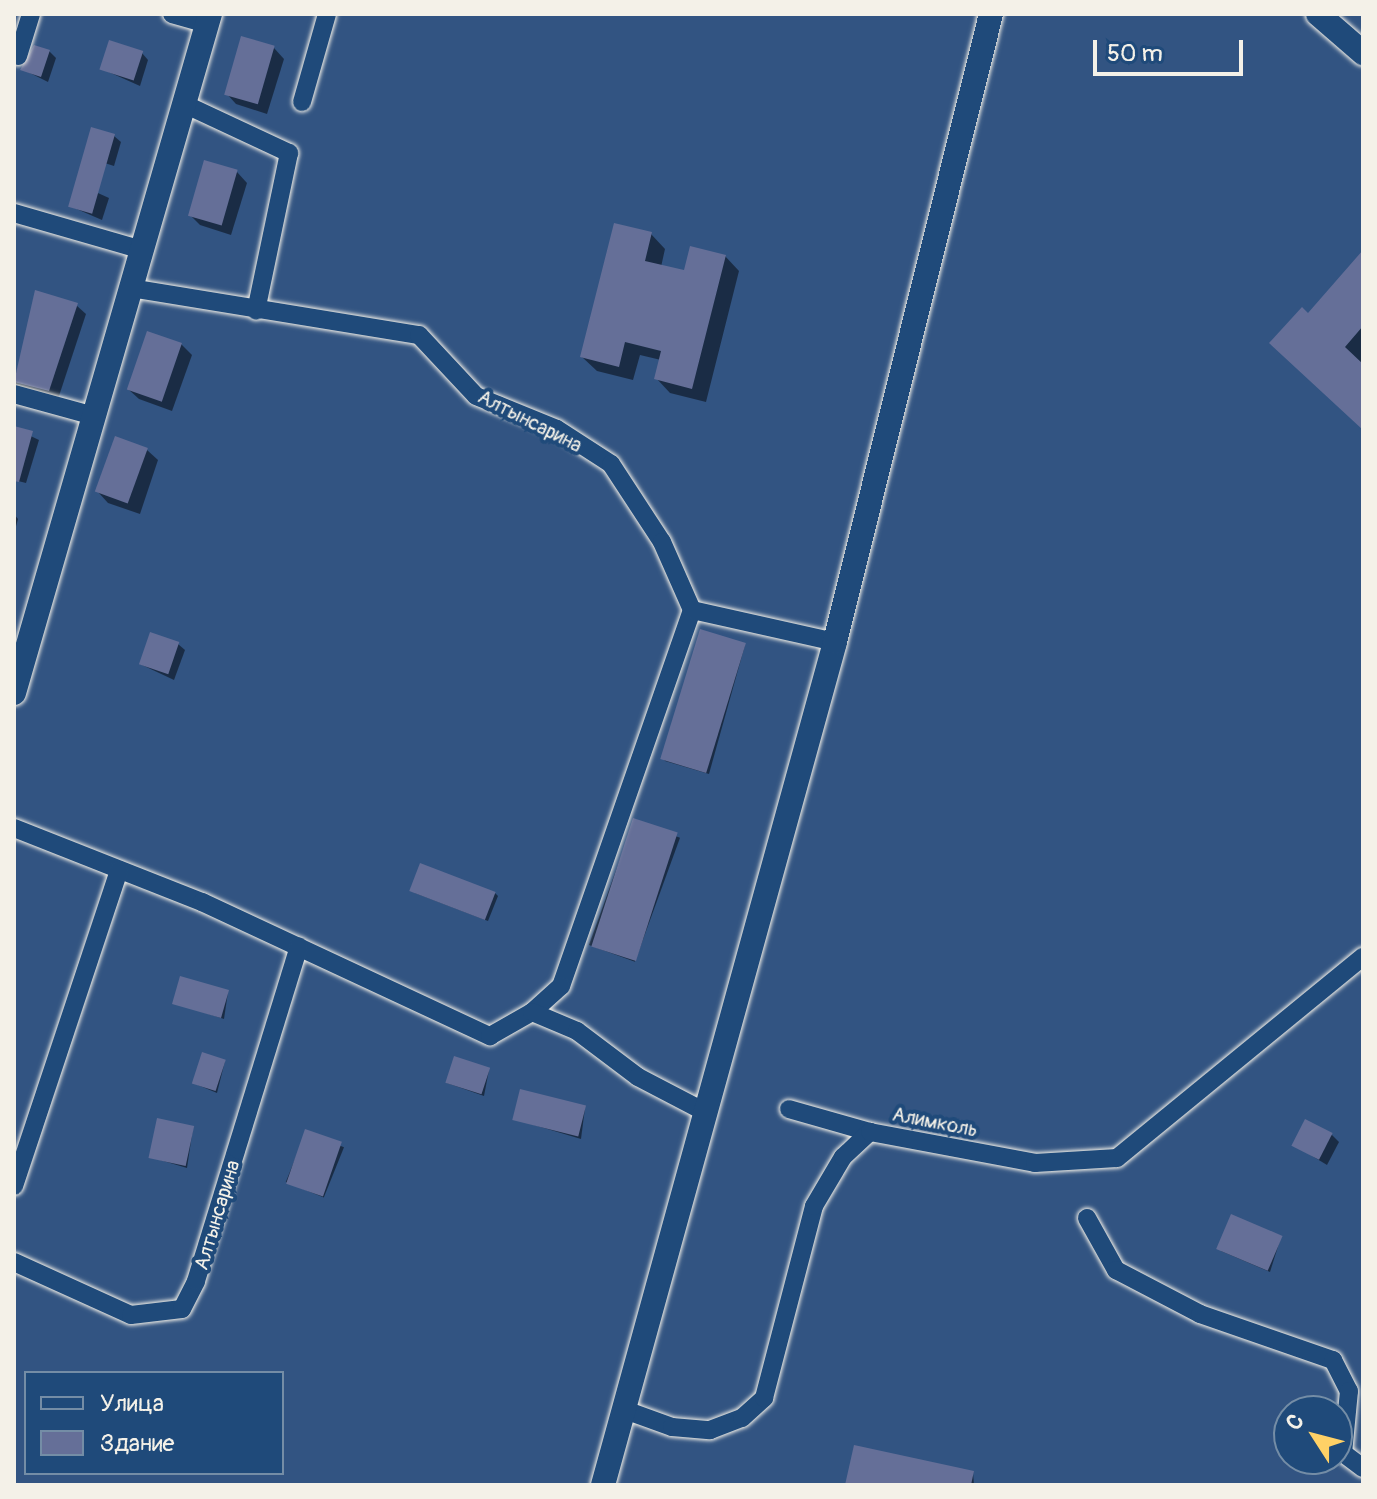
<!DOCTYPE html>
<meta charset="utf-8">
<style>
body{margin:0}
#map{position:relative;width:1377px;height:1499px;overflow:hidden;background:#325482;font-family:Pangolin,sans-serif}
div>[style]{position:absolute}
.shadow>*{inset:0;background:#0007;transform-origin:0 0}
.building>*{inset:0;background:#656f98;transform-origin:0 0}
.roads{filter:drop-shadow(0 0 2px #f4f1e8) drop-shadow(0 0 2px #f4f1e8)}
.street>*{height:18px;margin:-9px;padding:0 9px;transform-origin:9px;border-radius:9px;background:#1f4a7a}
.secondary>*{height:24px;margin:-12px;padding:0 12px;transform-origin:12px;border-radius:12px;background:#1f4a7a}
span{translate:-50% -50%;white-space:nowrap;text-align:center;line-height:1.15;-webkit-text-stroke:8px #1f4a7a;paint-order:stroke}
.street-label{font-size:20px;color:#f4f1e8}
.frame{position:absolute;inset:0;border:16px solid #f4f1e8;pointer-events:none}
.legend{position:absolute;left:24px;top:1371px;width:260px;height:104px;box-sizing:border-box;background:#1f4a7a;border:2px solid #748da6;margin:0;padding:10px 14px;list-style:none;font-size:24px;color:#f4f1e8}
.legend li{display:flex;align-items:center;gap:16px;height:40px}
.legend b{width:40px;border:2px solid #748da6}
.north{position:absolute;left:1273px;top:1395px;width:80px;height:80px;box-sizing:border-box;background:#1f4a7a;border:2px solid #748da6;border-radius:50%;rotate:306deg;font-size:22px;font-weight:700;line-height:32px;text-align:center;color:#f4f1e8}
.north::after{content:'';display:block;margin:auto;width:28px;height:36px;background:#ffd166;clip-path:polygon(50% 0,100% 100%,50% 72%,0 100%)}
.scale{position:absolute;left:1093px;top:40px;width:150px;height:36px;box-sizing:border-box;border:4px solid #f4f1e8;border-top:0;padding-left:10px;font-size:24px;line-height:28px;white-space:nowrap;color:#f4f1e8;-webkit-text-stroke:6px #1f4a7a;paint-order:stroke}
</style>
<div id="map">
<div class="shadow">
<div style="clip-path:polygon(274px 48px,284px 59px,267px 114px,236px 104px,226px 93px)"></div>
<div style="clip-path:polygon(49px 51px,56px 58px,48px 82px,22px 69px)"></div>
<div style="clip-path:polygon(142px 53px,148px 60px,140px 86px,102px 69px)"></div>
<div style="clip-path:polygon(114px 136px,121px 142px,114px 166px,92px 159px)"></div>
<div style="clip-path:polygon(237px 172px,247px 183px,231px 235px,200px 225px,189px 214px)"></div>
<div style="clip-path:polygon(78px 184px,109px 198px,102px 220px,72px 207px)"></div>
<div style="clip-path:polygon(651px 234px,665px 249px,661px 267px,685px 273px,725px 256px,739px 271px,706px 402px,670px 393px,656px 378px,661px 360px,640px 355px,633px 380px,597px 371px,582px 357px)"></div>
<div style="clip-path:polygon(1363px 253px,1363px 428px,1308px 315px)"></div>
<div style="clip-path:polygon(37px 292px,76px 305px,86px 314px,58px 399px,21px 390px,14px 383px)"></div>
<div style="clip-path:polygon(181px 344px,192px 355px,172px 411px,139px 399px,128px 389px)"></div>
<div style="clip-path:polygon(14px 428px,39px 440px,26px 483px,14px 480px)"></div>
<div style="clip-path:polygon(147px 450px,158px 460px,140px 514px,108px 503px,98px 492px)"></div>
<div style="clip-path:polygon(14px 514px,18px 519px,14px 534px)"></div>
<div style="clip-path:polygon(178px 644px,185px 650px,174px 680px,140px 664px)"></div>
<div style="clip-path:polygon(745px 645px,709px 774px,665px 761px,663px 758px)"></div>
<div style="left:634px;top:821px;width:49px;height:132px;rotate:20deg"></div>
<div style="clip-path:polygon(415px 893px,495px 893px,498px 896px,488px 921px)"></div>
<div style="clip-path:polygon(228px 992px,224px 1019px,175px 1003px)"></div>
<div style="clip-path:polygon(225px 1061px,217px 1093px,193px 1083px)"></div>
<div style="clip-path:polygon(489px 1070px,484px 1096px,447px 1083px)"></div>
<div style="clip-path:polygon(585px 1108px,581px 1139px,514px 1119px)"></div>
<div style="clip-path:polygon(193px 1128px,187px 1168px,150px 1157px)"></div>
<div style="left:306px;top:1132px;width:41px;height:54px;rotate:22deg"></div>
<div style="clip-path:polygon(1332px 1135px,1339px 1142px,1327px 1165px,1294px 1145px)"></div>
<div style="clip-path:polygon(1281px 1237px,1270px 1272px,1221px 1251px)"></div>
<div style="clip-path:polygon(973px 1472px,974px 1485px,847px 1485px)"></div>
</div>
<div class="building">
<div style="left:241px;top:36px;width:35px;height:61px;rotate:16deg"></div>
<div style="left:109px;top:40px;width:36px;height:31px;rotate:18deg"></div>
<div style="clip-path:polygon(34px 45px,50px 50px,41px 77px,20px 70px)"></div>
<div style="left:91px;top:127px;width:25px;height:83px;rotate:16deg"></div>
<div style="left:204px;top:160px;width:35px;height:58px;rotate:16deg"></div>
<div style="clip-path:polygon(614px 223px,652px 232px,645px 261px,684px 270px,690px 246px,726px 255px,692px 389px,654px 379px,661px 351px,625px 342px,619px 367px,580px 357px)"></div>
<div style="clip-path:polygon(1363px 250px,1363px 326px,1345px 347px,1363px 364px,1363px 430px,1269px 343px,1302px 307px,1308px 313px)"></div>
<div style="clip-path:polygon(35px 290px,78px 303px,49px 391px,14px 382px)"></div>
<div style="left:147px;top:331px;width:37px;height:62px;rotate:19deg"></div>
<div style="clip-path:polygon(14px 426px,33px 431px,19px 482px,14px 481px)"></div>
<div style="left:115px;top:436px;width:35px;height:59px;rotate:20deg"></div>
<div style="left:700px;top:629px;width:48px;height:136px;rotate:17deg"></div>
<div style="left:150px;top:632px;width:31px;height:34px;rotate:19deg"></div>
<div style="left:633px;top:818px;width:47px;height:135px;rotate:18deg"></div>
<div style="left:420px;top:863px;width:81px;height:30px;rotate:21deg"></div>
<div style="left:180px;top:976px;width:51px;height:29px;rotate:16deg"></div>
<div style="left:202px;top:1052px;width:25px;height:33px;rotate:18deg"></div>
<div style="left:454px;top:1056px;width:38px;height:28px;rotate:18deg"></div>
<div style="left:520px;top:1089px;width:68px;height:32px;rotate:14deg"></div>
<div style="left:157px;top:1118px;width:38px;height:41px;rotate:12deg"></div>
<div style="left:1305px;top:1119px;width:31px;height:30px;rotate:27deg"></div>
<div style="left:305px;top:1129px;width:39px;height:58px;rotate:19deg"></div>
<div style="left:1231px;top:1214px;width:56px;height:38px;rotate:23deg"></div>
<div style="clip-path:polygon(854px 1445px,974px 1471px,971px 1485px,845px 1485px)"></div>
</div>
<div class="roads">
<div class="street">
<div style="left:172px;top:14px;width:36px;rotate:16deg"></div>
<div style="left:18px;top:56px;width:44px;rotate:-72.8deg"></div>
<div style="left:302px;top:102px;width:91px;rotate:-74.1deg"></div>
<div style="left:184px;top:104px;width:116px;rotate:25deg"></div>
<div style="left:289px;top:153px;width:161px;rotate:101.8deg"></div>
<div style="left:14px;top:213px;width:133px;rotate:16.1deg"></div>
<div style="left:131px;top:288px;width:292px;rotate:9.3deg"></div>
<div style="left:419px;top:335px;width:83px;rotate:46.9deg"></div>
<div style="left:476px;top:396px;width:87px;rotate:22.2deg"></div>
<div style="left:557px;top:429px;width:64px;rotate:32.9deg"></div>
<div style="left:611px;top:464px;width:93px;rotate:56.8deg"></div>
<div style="left:662px;top:542px;width:74px;rotate:66.2deg"></div>
<div style="left:692px;top:610px;width:398px;rotate:109.2deg"></div>
<div style="left:561px;top:986px;width:39px;rotate:138deg"></div>
<div style="left:14px;top:394px;width:83px;rotate:15.4deg"></div>
<div style="left:692px;top:610px;width:147px;rotate:12.6deg"></div>
<div style="left:14px;top:828px;width:202px;rotate:21.5deg"></div>
<div style="left:202px;top:902px;width:318px;rotate:25deg"></div>
<div style="left:490px;top:1036px;width:48px;rotate:-29.7deg"></div>
<div style="left:532px;top:1012px;width:49px;rotate:22.9deg"></div>
<div style="left:577px;top:1031px;width:76px;rotate:37deg"></div>
<div style="left:638px;top:1077px;width:73px;rotate:27.6deg"></div>
<div style="left:789px;top:1109px;width:84px;rotate:15.9deg"></div>
<div style="left:14px;top:1186px;width:333px;rotate:-71.6deg"></div>
<div style="left:1087px;top:1218px;width:60px;rotate:60.9deg"></div>
<div style="left:1116px;top:1270px;width:95px;rotate:27.6deg"></div>
<div style="left:1200px;top:1314px;width:141px;rotate:19.1deg"></div>
<div style="left:1333px;top:1360px;width:35px;rotate:63deg"></div>
<div style="left:1349px;top:1391px;width:62px;rotate:95.5deg"></div>
<div style="left:1343px;top:1453px;width:25px;rotate:37deg"></div>
<div style="left:14px;top:1262px;width:128px;rotate:24.4deg"></div>
<div style="left:131px;top:1315px;width:51px;rotate:-6.7deg"></div>
<div style="left:182px;top:1309px;width:31px;rotate:-63deg"></div>
<div style="left:196px;top:1281px;width:350px;rotate:-72.9deg"></div>
<div style="left:625px;top:1410px;width:50px;rotate:19.9deg"></div>
<div style="left:672px;top:1427px;width:38px;rotate:5deg"></div>
<div style="left:710px;top:1430px;width:34px;rotate:-21deg"></div>
<div style="left:742px;top:1418px;width:30px;rotate:-42deg"></div>
<div style="left:764px;top:1398px;width:198px;rotate:-75.4deg"></div>
<div style="left:814px;top:1206px;width:57px;rotate:-59.4deg"></div>
<div style="left:843px;top:1157px;width:37px;rotate:-43deg"></div>
<div style="left:870px;top:1132px;width:168px;rotate:10.6deg"></div>
<div style="left:1035px;top:1163px;width:82px;rotate:-3.5deg"></div>
<div style="left:1117px;top:1158px;width:318px;rotate:-39.3deg"></div>
</div>
<div class="secondary">
<div style="left:1318px;top:14px;width:60px;rotate:40.9deg"></div>
<div style="left:14px;top:693px;width:707px;rotate:-73.9deg"></div>
<div style="left:603px;top:1485px;width:874px;rotate:-74.61deg"></div>
<div style="left:835px;top:642px;width:647px;rotate:-76.05deg"></div>
</div>
</div>
<div class="street-label">
<span style="left:530px;top:421px;rotate:27deg">Алтынсарина</span>
<span style="left:935px;top:1122px;rotate:11deg">Алимколь</span>
<span style="left:217px;top:1215px;rotate:-73deg">Алтынсарина</span>
</div>
<div class="frame"></div>
<ul class="legend">
<li><b style="height:10px;background:#1f4a7a"></b>Улица</li>
<li><b style="height:22px;background:#656f98"></b>Здание</li>
</ul>
<div class="north">С</div>
<div class="scale">50 m</div>
</div>
